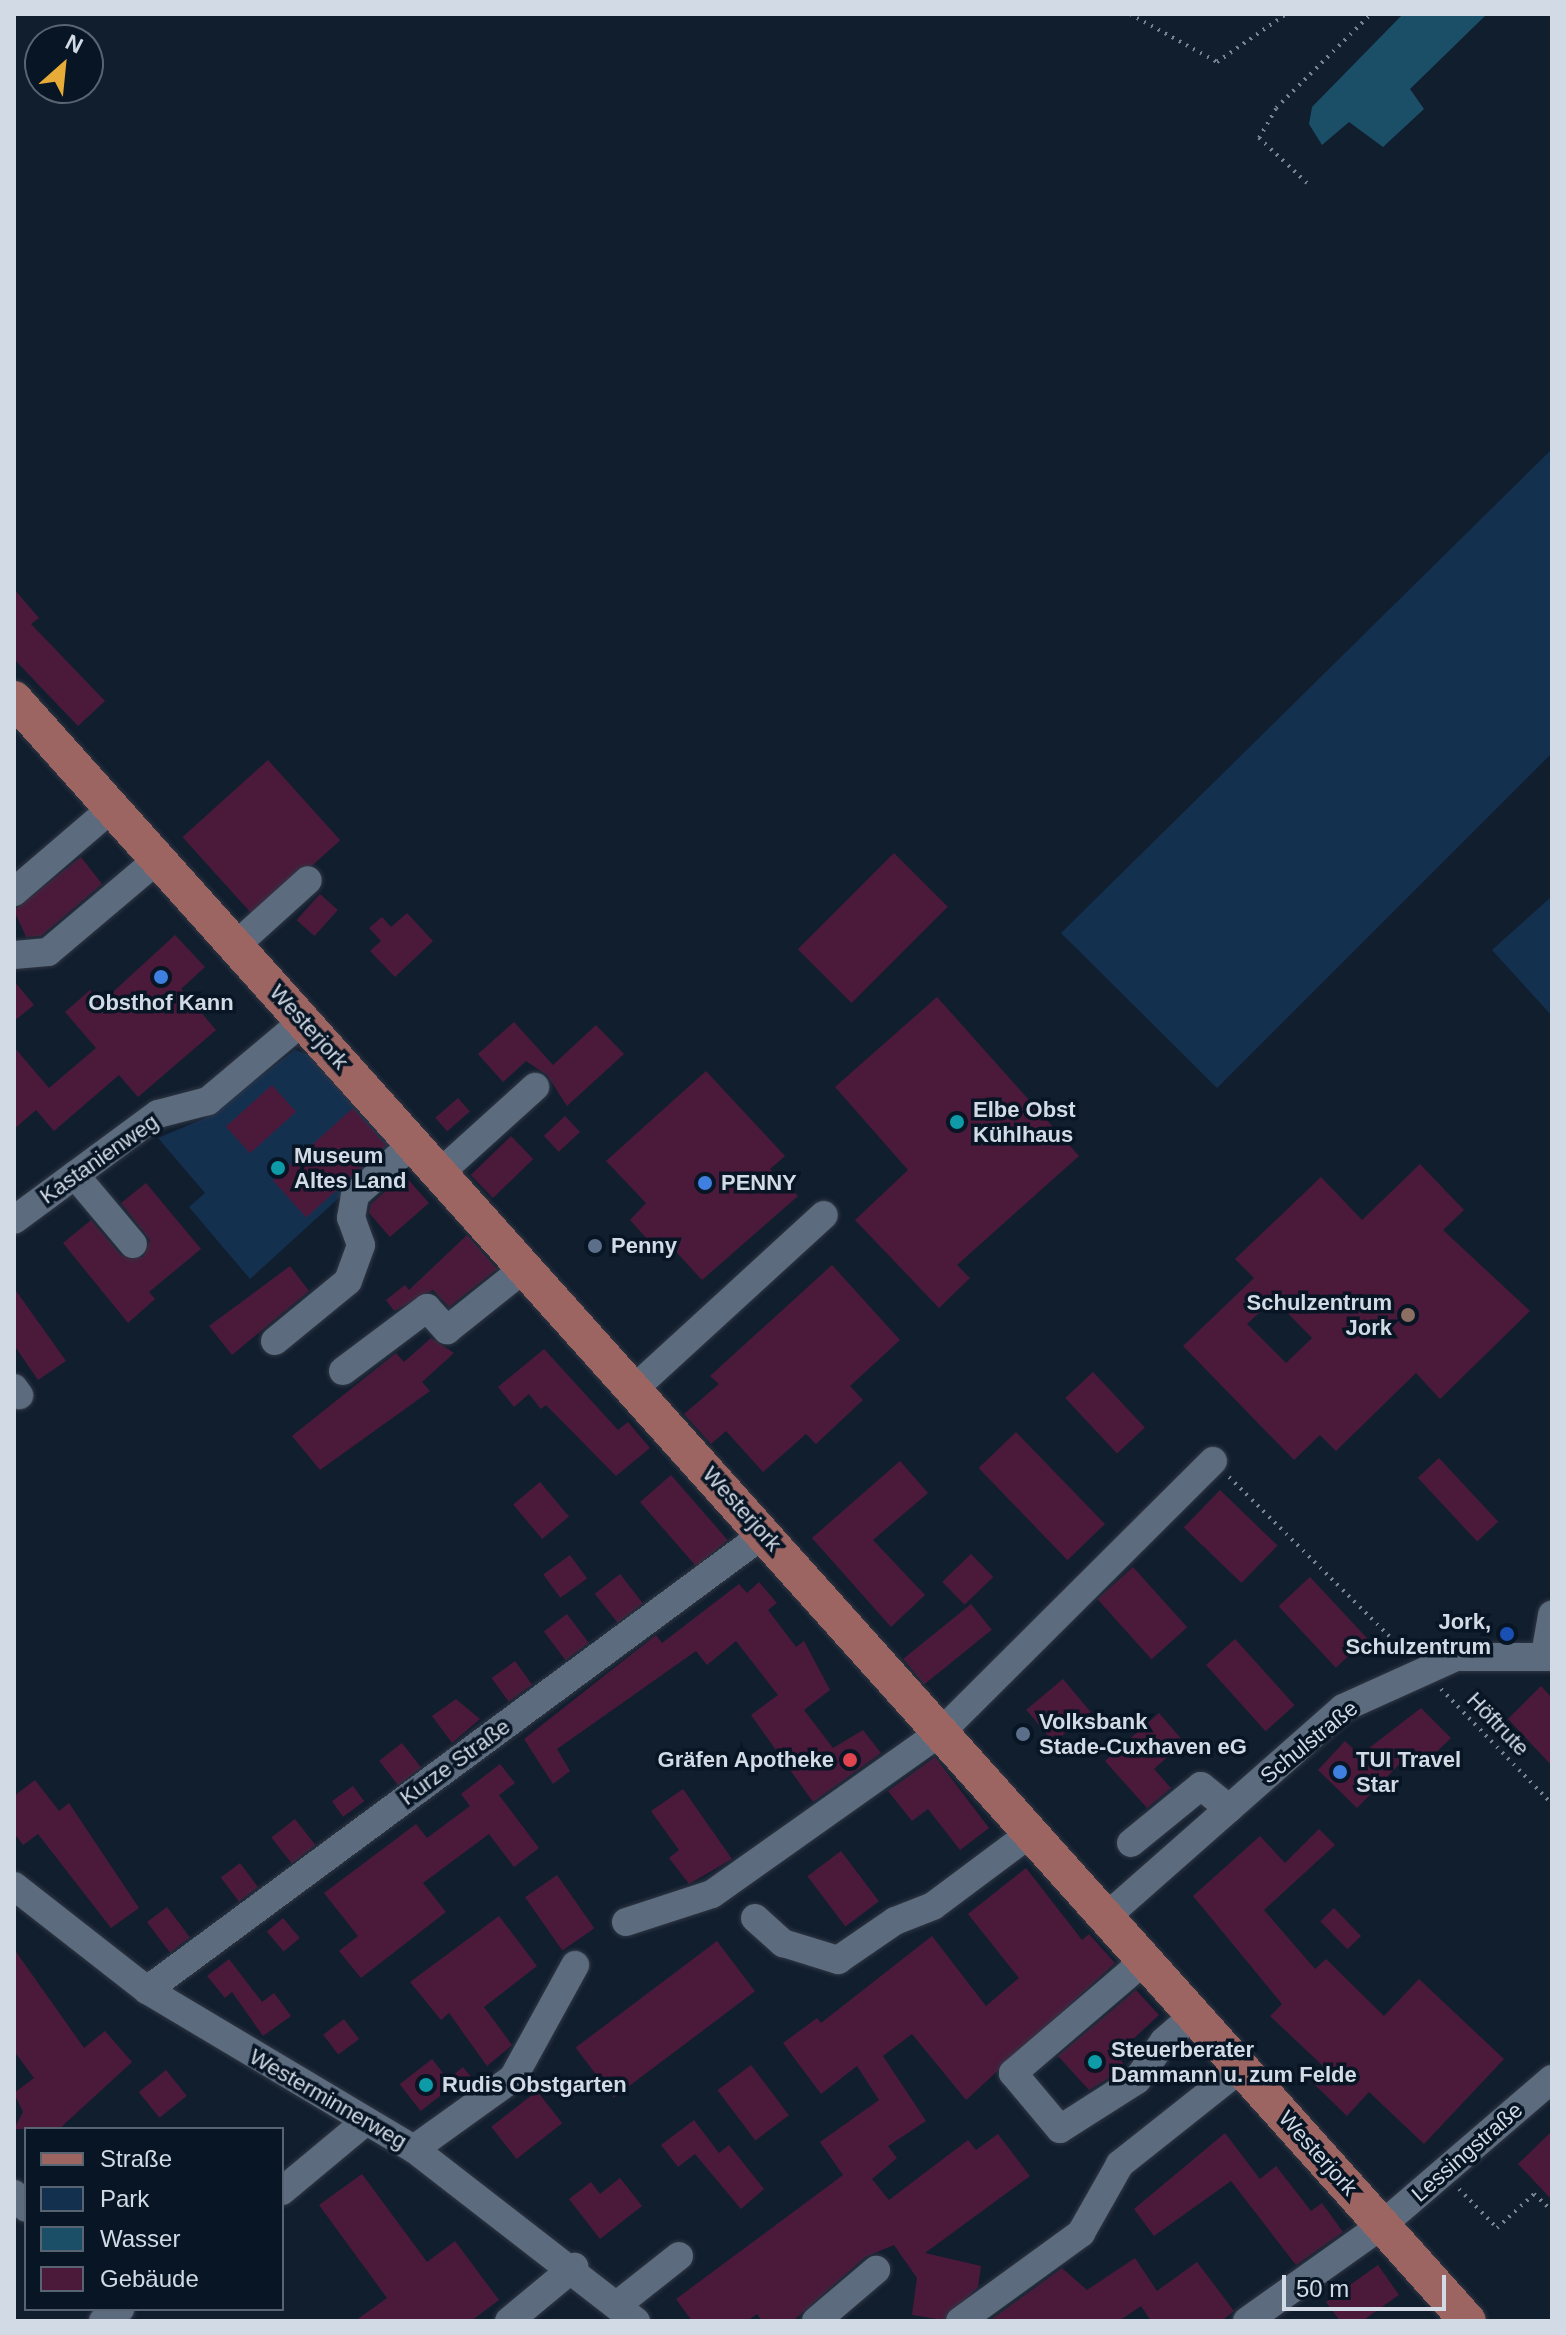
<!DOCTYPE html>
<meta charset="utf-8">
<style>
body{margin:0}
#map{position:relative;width:1566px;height:2335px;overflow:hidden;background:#111e2e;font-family:Helvetica,sans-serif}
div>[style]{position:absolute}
.green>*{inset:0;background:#14304f}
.water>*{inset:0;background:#1b4f68}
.building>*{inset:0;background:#4b1a3b;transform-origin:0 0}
.path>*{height:4px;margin-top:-2px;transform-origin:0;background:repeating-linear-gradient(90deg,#788390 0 2px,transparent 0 8px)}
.roads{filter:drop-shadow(0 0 2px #2f3643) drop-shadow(0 0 2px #2f3643)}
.minor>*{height:28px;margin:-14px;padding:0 14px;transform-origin:14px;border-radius:14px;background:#5c6b7e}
.major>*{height:36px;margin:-18px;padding:0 18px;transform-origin:18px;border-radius:18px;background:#9c6562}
.dots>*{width:22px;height:22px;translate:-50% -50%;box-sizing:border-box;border:4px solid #081524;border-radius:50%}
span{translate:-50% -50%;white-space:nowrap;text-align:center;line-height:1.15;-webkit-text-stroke:7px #081524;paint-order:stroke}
.poi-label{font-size:22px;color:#d1dae5;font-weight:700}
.left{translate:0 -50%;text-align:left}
.right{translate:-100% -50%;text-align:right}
.street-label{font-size:22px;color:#d1dae5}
.frame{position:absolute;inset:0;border:16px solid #d1dae5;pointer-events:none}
.legend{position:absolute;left:24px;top:2127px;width:260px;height:184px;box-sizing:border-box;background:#081524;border:2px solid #586471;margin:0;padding:10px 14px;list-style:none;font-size:24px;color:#d1dae5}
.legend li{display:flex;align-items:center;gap:16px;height:40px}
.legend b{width:40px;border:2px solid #586471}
.north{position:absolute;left:24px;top:24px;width:80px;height:80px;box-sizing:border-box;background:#081524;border:2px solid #586471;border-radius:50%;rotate:27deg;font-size:22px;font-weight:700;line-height:32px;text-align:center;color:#d1dae5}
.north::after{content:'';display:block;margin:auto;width:28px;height:36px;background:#e7ac37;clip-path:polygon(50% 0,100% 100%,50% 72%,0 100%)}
.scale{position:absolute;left:1282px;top:2275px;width:164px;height:36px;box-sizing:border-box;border:4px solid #d1dae5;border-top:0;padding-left:10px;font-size:24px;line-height:28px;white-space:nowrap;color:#d1dae5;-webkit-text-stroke:6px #081524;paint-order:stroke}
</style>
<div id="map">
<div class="green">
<div style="clip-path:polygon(1552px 449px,1552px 753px,1217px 1088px,1061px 933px)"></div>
<div style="clip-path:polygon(1552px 896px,1552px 1016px,1492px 950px)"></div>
<div style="clip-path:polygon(295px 1050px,316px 1057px,398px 1144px,250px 1279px,189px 1207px,205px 1193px,158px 1138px,205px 1118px)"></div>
</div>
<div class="water">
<div style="clip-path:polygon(1403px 14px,1487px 14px,1410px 89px,1424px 109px,1383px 147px,1349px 122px,1322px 145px,1309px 124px,1312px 107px)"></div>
</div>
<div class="building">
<div style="clip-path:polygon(14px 589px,39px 618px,31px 624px,105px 701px,78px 726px,14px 659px)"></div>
<div style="left:268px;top:760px;width:108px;height:115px;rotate:48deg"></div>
<div style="left:894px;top:853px;width:76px;height:136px;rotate:45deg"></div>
<div style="clip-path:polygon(81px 857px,102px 884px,41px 936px,26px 937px,14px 910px)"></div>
<div style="left:320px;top:894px;width:24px;height:35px;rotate:42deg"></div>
<div style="clip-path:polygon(407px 913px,433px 941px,395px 977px,370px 951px,381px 941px,369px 928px,382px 917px,391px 927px)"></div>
<div style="clip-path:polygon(175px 935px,205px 967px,181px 989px,216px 1030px,138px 1097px,119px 1075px,54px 1131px,36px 1110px,14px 1129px,14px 1047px,49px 1088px,96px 1048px,65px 1012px,90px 990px,101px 1003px)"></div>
<div style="clip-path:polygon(14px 981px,34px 1005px,14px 1021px)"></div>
<div style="clip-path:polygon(937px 997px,1079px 1156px,957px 1265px,970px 1278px,939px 1308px,855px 1220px,908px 1170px,835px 1087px)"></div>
<div style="clip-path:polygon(514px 1022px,553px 1065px,596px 1025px,624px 1054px,567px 1106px,547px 1075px,526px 1061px,503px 1082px,478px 1054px)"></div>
<div style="clip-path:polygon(706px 1071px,785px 1156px,770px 1169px,798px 1196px,702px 1280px,669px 1244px,656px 1249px,630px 1220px,646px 1203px,606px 1161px)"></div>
<div style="left:272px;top:1085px;width:36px;height:62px;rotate:48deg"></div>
<div style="left:458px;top:1098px;width:18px;height:30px;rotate:49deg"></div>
<div style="left:353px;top:1108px;width:50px;height:108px;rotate:48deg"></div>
<div style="left:565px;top:1116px;width:22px;height:29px;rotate:47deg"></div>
<div style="left:511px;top:1136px;width:32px;height:56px;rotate:46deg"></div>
<div style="clip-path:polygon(evenodd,1420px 1164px,1464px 1210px,1443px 1230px,1530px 1311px,1440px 1399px,1416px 1373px,1336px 1451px,1320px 1435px,1294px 1460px,1183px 1346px,1254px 1278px,1235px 1259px,1321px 1177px,1362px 1220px,1420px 1164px,1274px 1299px,1312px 1338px,1286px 1363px,1247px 1324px,1274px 1299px)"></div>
<div style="clip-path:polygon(404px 1175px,429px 1203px,390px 1237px,369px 1213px,371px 1204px)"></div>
<div style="clip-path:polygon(146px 1183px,201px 1249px,149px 1292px,155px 1299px,128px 1323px,63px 1243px,91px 1220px,121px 1255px,143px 1257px,150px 1240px,121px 1203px)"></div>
<div style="clip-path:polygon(467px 1235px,497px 1269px,449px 1307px,433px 1290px,394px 1311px,386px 1300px,405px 1285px,409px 1290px)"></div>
<div style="clip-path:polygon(832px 1265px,900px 1340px,850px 1386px,863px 1400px,816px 1444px,806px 1434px,763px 1472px,726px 1431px,711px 1444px,684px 1414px,719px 1384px,710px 1376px)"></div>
<div style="clip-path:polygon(290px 1266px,309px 1291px,232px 1355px,209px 1326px)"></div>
<div style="clip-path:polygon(14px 1288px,66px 1361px,38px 1380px,14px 1345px)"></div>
<div style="clip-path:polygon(431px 1338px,454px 1353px,422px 1382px,430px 1391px,320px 1470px,292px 1436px,396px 1353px,404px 1362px)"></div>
<div style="clip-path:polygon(544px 1349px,618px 1430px,628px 1422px,650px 1448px,616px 1476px,546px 1405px,541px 1409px,529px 1394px,514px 1407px,498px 1387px)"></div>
<div style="left:1093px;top:1372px;width:76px;height:38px;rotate:47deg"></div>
<div style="left:1016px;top:1432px;width:128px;height:52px;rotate:46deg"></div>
<div style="left:1439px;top:1458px;width:87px;height:29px;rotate:47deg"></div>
<div style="clip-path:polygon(900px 1461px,928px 1493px,873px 1540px,925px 1595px,891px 1627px,812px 1538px)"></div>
<div style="left:671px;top:1475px;width:86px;height:41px;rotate:49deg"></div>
<div style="left:540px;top:1482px;width:45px;height:35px;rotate:50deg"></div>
<div style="left:1220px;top:1490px;width:80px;height:52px;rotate:44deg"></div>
<div style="left:971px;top:1554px;width:32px;height:40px;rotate:46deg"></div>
<div style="left:570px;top:1555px;width:29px;height:33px;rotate:54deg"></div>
<div style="left:1133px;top:1567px;width:81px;height:48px;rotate:48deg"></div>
<div style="left:620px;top:1574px;width:37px;height:32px;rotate:52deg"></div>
<div style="left:1310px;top:1577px;width:84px;height:43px;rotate:47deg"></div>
<div style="clip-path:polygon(759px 1582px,777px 1603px,768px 1610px,796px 1647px,804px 1641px,830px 1690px,804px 1710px,833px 1748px,863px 1730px,881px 1753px,813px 1802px,751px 1715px,778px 1695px,736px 1641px,707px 1665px,696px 1651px,557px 1749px,570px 1771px,553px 1784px,524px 1739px,656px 1635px,662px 1643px,739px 1584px,747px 1593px)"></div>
<div style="left:971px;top:1604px;width:33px;height:87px;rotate:51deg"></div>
<div style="left:567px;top:1614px;width:36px;height:29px;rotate:53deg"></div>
<div style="left:1235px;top:1639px;width:89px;height:39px;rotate:48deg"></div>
<div style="left:515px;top:1661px;width:29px;height:29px;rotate:54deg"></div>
<div style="left:1063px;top:1679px;width:43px;height:48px;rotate:50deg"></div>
<div style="clip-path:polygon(1541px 1686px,1552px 1698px,1552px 1766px,1508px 1719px)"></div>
<div style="clip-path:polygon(456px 1699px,480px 1719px,452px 1743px,432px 1716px)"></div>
<div style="clip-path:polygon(1421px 1708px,1451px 1738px,1426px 1762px,1414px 1749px,1357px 1808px,1318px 1770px,1345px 1741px,1360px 1755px)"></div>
<div style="clip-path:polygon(1159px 1713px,1184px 1742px,1154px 1769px,1171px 1788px,1147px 1808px,1105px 1761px)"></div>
<div style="left:402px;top:1743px;width:31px;height:29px;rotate:52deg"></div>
<div style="clip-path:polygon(935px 1757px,989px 1828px,960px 1850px,928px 1809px,912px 1821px,888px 1791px)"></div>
<div style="clip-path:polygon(500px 1764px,515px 1783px,499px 1795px,539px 1848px,514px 1867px,489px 1834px,423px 1883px,446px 1912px,361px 1978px,339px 1951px,358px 1936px,324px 1893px,416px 1824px,427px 1838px,470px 1806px,461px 1794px)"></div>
<div style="clip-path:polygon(35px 1780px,59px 1811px,69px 1803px,139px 1908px,111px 1928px,38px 1834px,23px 1845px,14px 1833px,14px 1796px)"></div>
<div style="left:353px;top:1786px;width:19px;height:26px;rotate:54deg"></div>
<div style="clip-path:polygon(683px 1789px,732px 1859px,689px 1884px,669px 1858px,679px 1850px,651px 1811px)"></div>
<div style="left:295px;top:1819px;width:33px;height:30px;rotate:52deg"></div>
<div style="clip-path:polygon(1319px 1829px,1335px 1845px,1264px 1910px,1315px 1969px,1326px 1959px,1384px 2016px,1419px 1979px,1504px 2059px,1424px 2144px,1369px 2092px,1347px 2116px,1310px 2080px,1323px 2066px,1270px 2016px,1282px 2004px,1193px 1896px,1260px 1836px,1285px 1863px)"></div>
<div style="left:841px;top:1851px;width:63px;height:42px;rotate:53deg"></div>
<div style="left:240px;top:1863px;width:30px;height:24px;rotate:53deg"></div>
<div style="clip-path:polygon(1026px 1868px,1082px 1940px,1089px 1934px,1115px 1963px,966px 2100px,912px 2034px,883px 2056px,926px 2121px,888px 2146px,897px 2158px,872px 2179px,889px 2200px,968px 2140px,976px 2150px,998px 2134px,1030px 2176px,925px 2253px,981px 2266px,978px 2287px,944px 2320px,912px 2315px,917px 2278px,894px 2245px,865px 2257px,793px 2321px,762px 2321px,757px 2314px,747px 2321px,692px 2321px,676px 2299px,843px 2175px,820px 2142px,879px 2100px,857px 2066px,821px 2094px,783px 2043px,817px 2018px,821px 2023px,932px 1936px,986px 2006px,1019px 1978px,968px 1914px)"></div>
<div style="left:557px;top:1875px;width:65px;height:39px;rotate:55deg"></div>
<div style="left:167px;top:1907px;width:38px;height:25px;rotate:53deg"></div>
<div style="left:1334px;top:1908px;width:39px;height:19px;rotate:46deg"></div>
<div style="clip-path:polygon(499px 1916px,537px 1966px,484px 2007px,512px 2045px,487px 2066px,449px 2013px,441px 2020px,410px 1982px)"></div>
<div style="left:283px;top:1918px;width:26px;height:21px;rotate:50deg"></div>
<div style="left:717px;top:1941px;width:63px;height:177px;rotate:53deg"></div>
<div style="clip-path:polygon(14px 1949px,84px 2048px,105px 2031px,132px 2062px,59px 2129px,14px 2129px,23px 2112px,14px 2093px,34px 2078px,14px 2051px)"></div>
<div style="clip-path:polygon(229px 1959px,262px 2002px,274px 1993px,291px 2016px,263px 2036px,232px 1992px,225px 1998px,207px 1976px)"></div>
<div style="clip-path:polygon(1136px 1990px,1159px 2015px,1118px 2053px,1125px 2068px,1089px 2090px,1058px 2056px)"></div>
<div style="left:344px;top:2019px;width:25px;height:26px;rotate:53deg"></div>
<div style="left:432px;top:2059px;width:34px;height:41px;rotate:52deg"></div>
<div style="left:751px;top:2065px;width:63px;height:42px;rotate:53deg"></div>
<div style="left:463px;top:2067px;width:19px;height:17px;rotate:51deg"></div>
<div style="left:166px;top:2070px;width:33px;height:35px;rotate:51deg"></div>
<div style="left:537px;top:2091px;width:41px;height:58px;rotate:52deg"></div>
<div style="clip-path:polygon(694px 2120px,719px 2153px,729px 2145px,764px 2189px,741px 2209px,695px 2154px,678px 2167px,661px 2145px)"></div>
<div style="clip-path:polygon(1552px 2131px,1552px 2200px,1518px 2164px)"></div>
<div style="clip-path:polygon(1225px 2133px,1260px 2179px,1276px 2166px,1311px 2211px,1322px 2203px,1343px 2232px,1296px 2265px,1231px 2181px,1154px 2236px,1134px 2209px)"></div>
<div style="clip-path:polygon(362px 2174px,427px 2262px,455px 2241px,499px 2300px,471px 2321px,355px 2321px,387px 2298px,319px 2205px)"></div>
<div style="clip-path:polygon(620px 2178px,642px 2206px,600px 2239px,569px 2199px,591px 2182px,600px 2194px)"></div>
<div style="clip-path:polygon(1135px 2258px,1157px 2291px,1197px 2262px,1234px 2311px,1222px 2321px,1151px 2321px,1141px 2306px,1119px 2321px,989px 2321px,1062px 2268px,1087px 2290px)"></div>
<div style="clip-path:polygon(1378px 2265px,1399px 2295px,1362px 2321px,1340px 2321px,1326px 2302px)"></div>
</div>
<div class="path">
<div style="left:1130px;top:14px;width:99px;rotate:28.9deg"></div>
<div style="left:1217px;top:62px;width:84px;rotate:-34.8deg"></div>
<div style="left:1307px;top:183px;width:66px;rotate:-136.8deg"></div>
<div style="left:1259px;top:138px;width:34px;rotate:-60deg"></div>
<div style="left:1276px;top:108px;width:134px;rotate:-44.7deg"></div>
<div style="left:1229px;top:1477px;width:251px;rotate:44.8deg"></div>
<div style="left:1441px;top:1689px;width:160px;rotate:46deg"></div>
<div style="left:1459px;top:2189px;width:54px;rotate:45.7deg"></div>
<div style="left:1497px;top:2228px;width:50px;rotate:-42.6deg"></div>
<div style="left:1534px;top:2194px;width:25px;rotate:43deg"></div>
</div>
<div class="roads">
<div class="minor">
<div style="left:14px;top:892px;width:128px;rotate:-40.6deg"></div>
<div style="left:235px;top:946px;width:98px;rotate:-42.1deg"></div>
<div style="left:14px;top:955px;width:34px;rotate:-5deg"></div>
<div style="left:48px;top:952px;width:143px;rotate:-40.2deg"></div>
<div style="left:441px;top:1172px;width:127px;rotate:-42.1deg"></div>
<div style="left:75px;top:1175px;width:90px;rotate:50deg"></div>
<div style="left:14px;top:1220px;width:179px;rotate:-36.4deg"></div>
<div style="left:158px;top:1114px;width:52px;rotate:-14.6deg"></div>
<div style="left:208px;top:1101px;width:124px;rotate:-40.1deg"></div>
<div style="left:275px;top:1341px;width:94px;rotate:-39.4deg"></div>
<div style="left:348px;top:1281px;width:38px;rotate:-70deg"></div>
<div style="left:361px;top:1245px;width:29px;rotate:-110deg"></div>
<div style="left:351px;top:1218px;width:23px;rotate:-80deg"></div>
<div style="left:355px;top:1195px;width:79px;rotate:-41.4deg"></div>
<div style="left:343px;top:1371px;width:105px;rotate:-36.9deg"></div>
<div style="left:427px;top:1308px;width:30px;rotate:48deg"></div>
<div style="left:447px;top:1330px;width:101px;rotate:-38.6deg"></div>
<div style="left:14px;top:1388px;width:9px;rotate:54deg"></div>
<div style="left:635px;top:1388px;width:256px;rotate:-42.5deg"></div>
<div style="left:1545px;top:1655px;width:41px;rotate:-80.1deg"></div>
<div style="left:1131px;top:1843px;width:90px;rotate:-39.2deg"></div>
<div style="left:1201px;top:1786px;width:36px;rotate:39deg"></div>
<div style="left:14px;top:1886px;width:169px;rotate:38deg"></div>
<div style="left:147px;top:1990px;width:311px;rotate:30.8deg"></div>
<div style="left:414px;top:2149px;width:281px;rotate:37.8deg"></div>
<div style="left:1106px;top:1917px;width:316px;rotate:-41.4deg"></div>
<div style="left:1343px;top:1708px;width:124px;rotate:-24.3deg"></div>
<div style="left:1456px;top:1657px;width:96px"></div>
<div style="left:755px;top:1918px;width:38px;rotate:42deg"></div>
<div style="left:783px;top:1943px;width:58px;rotate:17.2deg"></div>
<div style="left:838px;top:1960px;width:69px;rotate:-34.4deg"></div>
<div style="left:895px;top:1921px;width:41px;rotate:-21.5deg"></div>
<div style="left:933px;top:1906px;width:122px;rotate:-36.7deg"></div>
<div style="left:626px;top:1922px;width:90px;rotate:-18deg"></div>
<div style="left:712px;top:1894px;width:281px;rotate:-35.3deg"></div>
<div style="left:941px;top:1732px;width:384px;rotate:-44.9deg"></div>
<div style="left:1145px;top:1960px;width:174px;rotate:139.4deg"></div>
<div style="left:1013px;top:2073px;width:73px;rotate:50deg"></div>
<div style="left:1060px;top:2129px;width:91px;rotate:-32.5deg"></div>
<div style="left:1137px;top:2080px;width:47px;rotate:-55.3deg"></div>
<div style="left:1164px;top:2041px;width:40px;rotate:-41deg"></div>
<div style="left:147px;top:1990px;width:767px;rotate:-36.47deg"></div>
<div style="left:414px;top:2149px;width:122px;rotate:-35.6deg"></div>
<div style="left:513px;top:2078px;width:129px;rotate:-61.2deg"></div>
<div style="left:282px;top:2191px;width:109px;rotate:-39.8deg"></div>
<div style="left:14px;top:2194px;width:18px;rotate:49deg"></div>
<div style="left:617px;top:2305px;width:79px;rotate:-38.3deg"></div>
<div style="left:103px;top:2321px;width:21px;rotate:-35deg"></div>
<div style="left:509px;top:2321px;width:85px;rotate:-39.7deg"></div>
<div style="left:816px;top:2321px;width:79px;rotate:-40.4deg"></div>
<div style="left:960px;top:2321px;width:150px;rotate:-36deg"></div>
<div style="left:1081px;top:2233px;width:79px;rotate:-60.5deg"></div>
<div style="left:1120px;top:2164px;width:154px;rotate:-38.4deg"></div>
<div style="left:1247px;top:2321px;width:166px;rotate:-35.4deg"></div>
<div style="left:1382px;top:2225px;width:224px;rotate:-40.7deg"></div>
</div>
<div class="major">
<div style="left:14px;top:699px;width:2178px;rotate:48.13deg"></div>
</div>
</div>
<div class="dots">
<div style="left:161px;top:977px;background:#3f7fe0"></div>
<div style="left:957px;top:1122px;background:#0f9aa8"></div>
<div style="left:278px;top:1168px;background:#0f9aa8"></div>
<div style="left:705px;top:1183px;background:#3f7fe0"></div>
<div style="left:595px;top:1246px;background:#5c6f8a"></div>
<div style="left:1408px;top:1315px;background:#8d6e63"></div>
<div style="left:1507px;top:1634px;background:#1a4fb4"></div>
<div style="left:1023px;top:1734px;background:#5c6f8a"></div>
<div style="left:850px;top:1760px;background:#e0444e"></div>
<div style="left:1340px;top:1772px;background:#3f7fe0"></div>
<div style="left:1095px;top:2062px;background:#0f9aa8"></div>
<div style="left:426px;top:2085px;background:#0f9aa8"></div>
</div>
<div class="poi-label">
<span style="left:161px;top:1003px">Obsthof Kann</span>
<span class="left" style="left:973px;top:1122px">Elbe Obst<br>Kühlhaus</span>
<span class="left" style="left:294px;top:1168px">Museum<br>Altes Land</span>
<span class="left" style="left:721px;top:1183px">PENNY</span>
<span class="left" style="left:611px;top:1246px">Penny</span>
<span class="right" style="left:1392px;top:1315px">Schulzentrum<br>Jork</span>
<span class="right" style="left:1491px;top:1634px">Jork,<br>Schulzentrum</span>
<span class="left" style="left:1039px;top:1734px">Volksbank<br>Stade-Cuxhaven eG</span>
<span class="left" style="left:1356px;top:1772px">TUI Travel<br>Star</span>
<span class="right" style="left:834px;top:1760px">Gräfen Apotheke</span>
<span class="left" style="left:1111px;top:2062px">Steuerberater<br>Dammann u. zum Felde</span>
<span class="left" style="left:442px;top:2085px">Rudis Obstgarten</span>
</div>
<div class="street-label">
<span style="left:309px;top:1027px;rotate:48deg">Westerjork</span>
<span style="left:99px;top:1159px;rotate:-35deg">Kastanienweg</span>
<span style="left:742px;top:1509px;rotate:48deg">Westerjork</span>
<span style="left:1498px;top:1724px;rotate:46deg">Höftrute</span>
<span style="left:1309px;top:1742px;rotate:-39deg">Schulstraße</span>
<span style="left:455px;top:1762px;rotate:-36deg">Kurze Straße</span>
<span style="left:328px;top:2099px;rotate:30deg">Westerminnerweg</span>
<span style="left:1467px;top:2152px;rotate:-41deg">Lessingstraße</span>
<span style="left:1318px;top:2153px;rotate:48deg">Westerjork</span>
</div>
<div class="frame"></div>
<ul class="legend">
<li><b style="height:10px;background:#9c6562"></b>Straße</li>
<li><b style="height:22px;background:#14304f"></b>Park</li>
<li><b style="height:22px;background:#1b4f68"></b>Wasser</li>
<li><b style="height:22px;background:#4b1a3b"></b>Gebäude</li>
</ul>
<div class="north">N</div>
<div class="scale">50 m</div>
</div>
